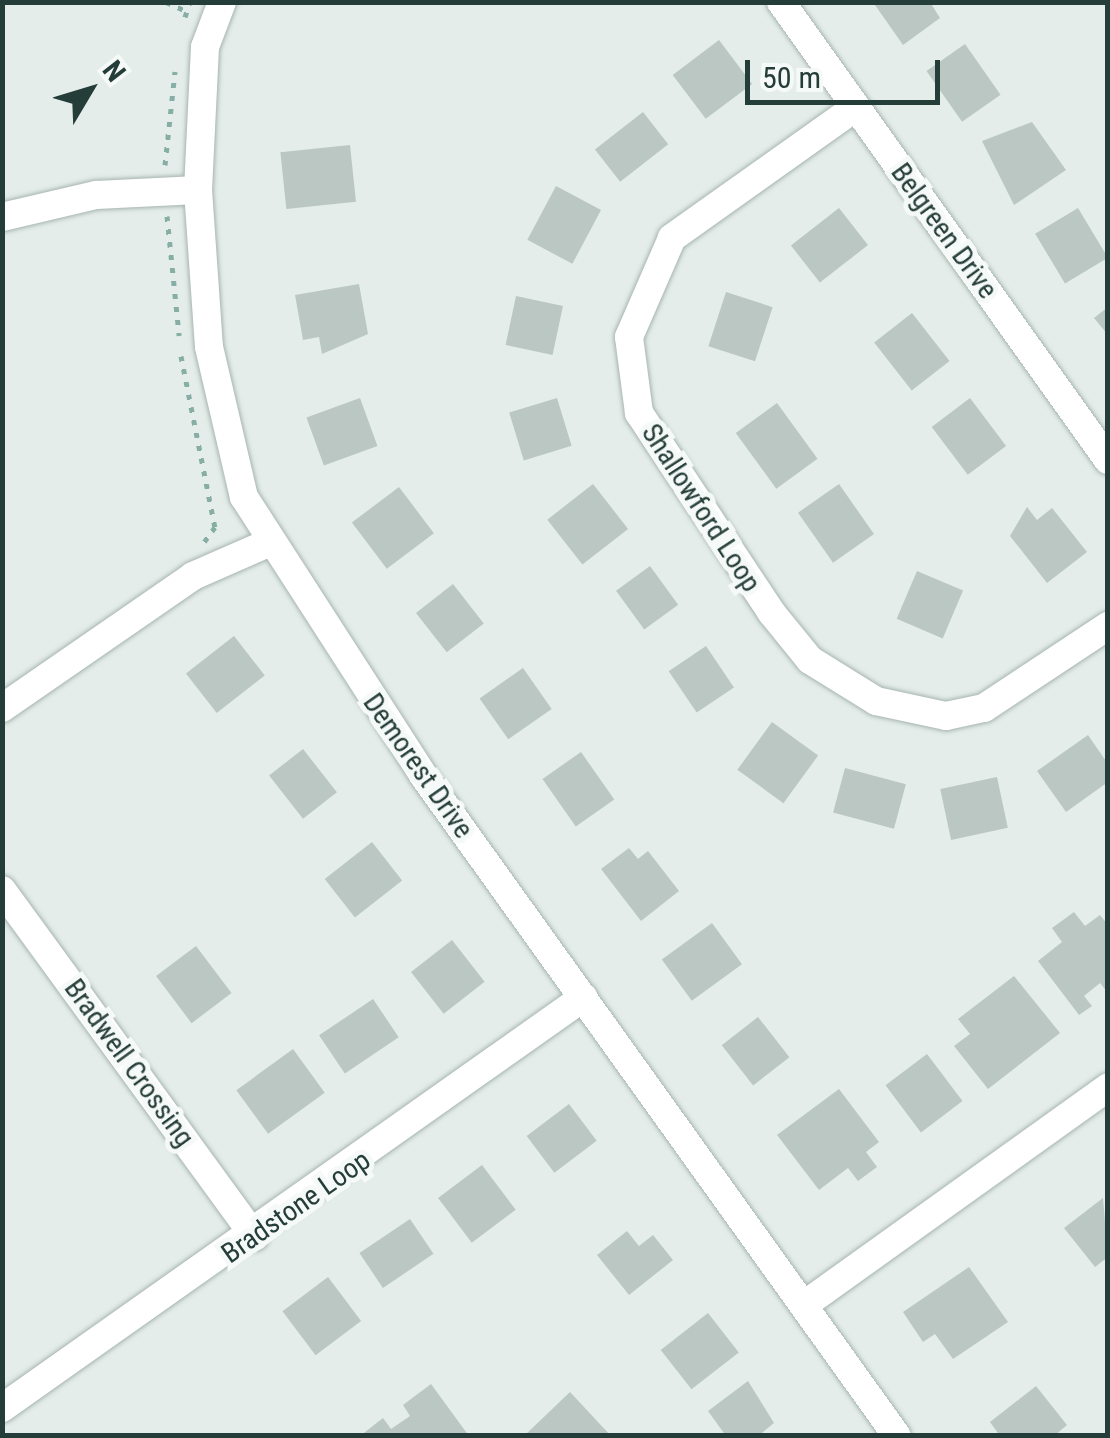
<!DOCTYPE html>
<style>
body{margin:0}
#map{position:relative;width:1110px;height:1438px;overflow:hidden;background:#e4ede9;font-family:"Roboto Condensed",sans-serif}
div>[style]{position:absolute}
.building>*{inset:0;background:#bac7c3;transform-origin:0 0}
.path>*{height:5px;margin-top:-2.5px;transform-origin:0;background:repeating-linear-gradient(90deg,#87aea4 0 5px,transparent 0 13px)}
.roads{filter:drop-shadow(0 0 2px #a7b5b0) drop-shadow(0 0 2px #a7b5b0)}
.minor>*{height:28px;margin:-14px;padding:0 14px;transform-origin:14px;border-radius:14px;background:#fff}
span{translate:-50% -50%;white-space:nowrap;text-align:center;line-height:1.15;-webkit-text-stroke:10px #f5f9f7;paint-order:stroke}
.street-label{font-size:28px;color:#253d38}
.frame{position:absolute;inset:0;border:5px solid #253d38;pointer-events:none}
.north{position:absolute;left:40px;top:40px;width:100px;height:100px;-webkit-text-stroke:8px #f5f9f7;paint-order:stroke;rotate:52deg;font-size:28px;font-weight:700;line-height:40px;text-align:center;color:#253d38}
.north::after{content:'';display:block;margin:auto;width:35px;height:45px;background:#253d38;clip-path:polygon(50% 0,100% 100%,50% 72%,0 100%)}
.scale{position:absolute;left:745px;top:60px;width:195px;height:45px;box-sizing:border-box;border:5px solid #253d38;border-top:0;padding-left:12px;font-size:30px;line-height:35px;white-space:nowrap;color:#253d38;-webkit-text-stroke:8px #f5f9f7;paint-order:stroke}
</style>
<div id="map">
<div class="building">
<div style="clip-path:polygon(930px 2px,940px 18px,903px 45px,875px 5px)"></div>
<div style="left:719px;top:40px;width:55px;height:58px;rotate:53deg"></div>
<div style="left:965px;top:44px;width:62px;height:47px;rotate:55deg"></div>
<div style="left:643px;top:112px;width:41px;height:61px;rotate:52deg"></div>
<div style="clip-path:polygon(1032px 122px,1066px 170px,1014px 205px,982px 141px)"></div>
<div style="left:350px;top:145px;width:57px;height:70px;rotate:84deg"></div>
<div style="left:556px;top:186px;width:51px;height:61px;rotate:28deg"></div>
<div style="left:839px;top:208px;width:47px;height:61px;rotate:52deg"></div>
<div style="left:1078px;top:208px;width:58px;height:50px;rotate:59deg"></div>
<div style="clip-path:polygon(359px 284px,368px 334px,322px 354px,319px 337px,303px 340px,295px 295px)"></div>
<div style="left:726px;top:292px;width:49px;height:57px;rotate:18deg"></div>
<div style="left:516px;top:296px;width:48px;height:50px;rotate:12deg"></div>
<div style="clip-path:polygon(1108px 307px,1108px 335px,1094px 318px)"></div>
<div style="left:912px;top:313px;width:61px;height:48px;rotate:52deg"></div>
<div style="left:360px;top:398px;width:51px;height:57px;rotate:70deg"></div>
<div style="left:557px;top:398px;width:50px;height:50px;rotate:73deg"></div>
<div style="left:970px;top:398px;width:60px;height:48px;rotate:53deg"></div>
<div style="left:777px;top:403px;width:69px;height:51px;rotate:54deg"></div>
<div style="left:593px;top:484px;width:57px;height:58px;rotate:52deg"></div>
<div style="left:839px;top:484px;width:61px;height:50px;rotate:55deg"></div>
<div style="left:399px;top:487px;width:58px;height:59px;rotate:53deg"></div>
<div style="clip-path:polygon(1027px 507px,1037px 520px,1052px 508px,1087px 552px,1047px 583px,1010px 536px)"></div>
<div style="left:650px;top:566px;width:48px;height:42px;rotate:54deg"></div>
<div style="left:917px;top:571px;width:50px;height:52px;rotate:23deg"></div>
<div style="left:453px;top:584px;width:50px;height:47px;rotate:52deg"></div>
<div style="left:234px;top:636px;width:50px;height:61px;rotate:52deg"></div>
<div style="left:706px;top:646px;width:50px;height:45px;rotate:56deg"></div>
<div style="left:523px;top:668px;width:50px;height:53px;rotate:55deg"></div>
<div style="left:772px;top:722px;width:57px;height:59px;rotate:36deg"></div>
<div style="clip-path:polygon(1088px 735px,1108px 764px,1108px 782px,1066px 812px,1037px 771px)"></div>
<div style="left:303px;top:749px;width:55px;height:43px;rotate:52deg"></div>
<div style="left:581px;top:752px;width:58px;height:47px;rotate:55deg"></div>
<div style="left:845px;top:768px;width:63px;height:46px;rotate:15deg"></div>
<div style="left:997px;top:777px;width:52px;height:58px;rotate:78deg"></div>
<div style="left:372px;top:842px;width:49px;height:60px;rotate:52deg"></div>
<div style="clip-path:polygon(629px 848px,638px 859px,648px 851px,679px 891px,641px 921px,601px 869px)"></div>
<div style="clip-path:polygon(1074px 912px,1085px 926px,1100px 915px,1108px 925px,1108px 993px,1100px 983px,1084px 996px,1092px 1006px,1079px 1015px,1038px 961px,1062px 942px,1052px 928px)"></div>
<div style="left:712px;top:923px;width:51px;height:62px;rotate:54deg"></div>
<div style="left:452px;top:940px;width:53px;height:52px;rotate:52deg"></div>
<div style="left:196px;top:946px;width:59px;height:50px;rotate:53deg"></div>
<div style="clip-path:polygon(1014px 976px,1060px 1033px,988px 1089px,954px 1046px,970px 1034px,958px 1019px)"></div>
<div style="left:373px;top:999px;width:46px;height:65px;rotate:56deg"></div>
<div style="left:758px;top:1017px;width:51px;height:46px;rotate:52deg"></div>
<div style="left:293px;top:1049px;width:54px;height:70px;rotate:54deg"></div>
<div style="left:927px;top:1054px;width:59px;height:52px;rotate:53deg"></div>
<div style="clip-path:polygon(839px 1089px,879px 1142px,866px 1152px,877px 1167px,858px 1181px,848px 1168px,819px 1190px,777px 1135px)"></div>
<div style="left:569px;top:1104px;width:46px;height:53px;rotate:53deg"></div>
<div style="left:482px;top:1165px;width:56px;height:55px;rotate:53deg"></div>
<div style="clip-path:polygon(1103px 1198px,1108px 1257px,1095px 1267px,1064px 1228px)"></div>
<div style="left:410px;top:1219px;width:42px;height:61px;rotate:56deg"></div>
<div style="clip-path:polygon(627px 1231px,639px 1246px,653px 1235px,673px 1260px,629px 1295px,597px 1255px)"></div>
<div style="clip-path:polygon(969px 1267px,1008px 1322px,953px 1359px,935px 1334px,923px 1342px,903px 1312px)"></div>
<div style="left:328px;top:1277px;width:55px;height:57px;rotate:53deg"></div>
<div style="left:708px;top:1313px;width:50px;height:60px;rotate:52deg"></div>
<div style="clip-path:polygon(748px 1381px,774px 1423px,758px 1436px,726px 1436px,708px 1411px)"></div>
<div style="clip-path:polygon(431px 1384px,469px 1436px,360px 1436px,383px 1418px,391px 1429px,410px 1416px,403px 1405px)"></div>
<div style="clip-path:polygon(1036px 1386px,1067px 1425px,1054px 1436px,1000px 1436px,990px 1422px)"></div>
<div style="clip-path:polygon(570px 1392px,611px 1436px,524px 1436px)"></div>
</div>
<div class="path">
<div style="left:166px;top:2px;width:22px;rotate:24deg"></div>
<div style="left:185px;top:17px;width:16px;rotate:-72deg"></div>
<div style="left:165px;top:165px;width:94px;rotate:-83.9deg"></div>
<div style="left:167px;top:216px;width:120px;rotate:84.2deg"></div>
<div style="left:181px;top:356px;width:174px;rotate:78.8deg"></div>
<div style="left:215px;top:527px;width:19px;rotate:126deg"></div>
</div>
<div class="roads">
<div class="minor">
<div style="left:222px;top:2px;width:48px;rotate:110.7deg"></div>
<div style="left:205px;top:47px;width:143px;rotate:92.8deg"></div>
<div style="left:198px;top:190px;width:157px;rotate:86deg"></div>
<div style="left:209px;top:347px;width:154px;rotate:76.9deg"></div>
<div style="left:244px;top:497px;width:331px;rotate:57.2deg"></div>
<div style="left:423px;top:775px;width:813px;rotate:54.36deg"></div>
<div style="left:781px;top:2px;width:563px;rotate:54.47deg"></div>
<div style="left:856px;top:107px;width:226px;rotate:144.6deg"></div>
<div style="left:672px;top:238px;width:108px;rotate:113.5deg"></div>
<div style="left:629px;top:337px;width:77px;rotate:82.5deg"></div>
<div style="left:639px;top:413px;width:239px;rotate:56.4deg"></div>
<div style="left:771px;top:612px;width:62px;rotate:50.9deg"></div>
<div style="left:810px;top:660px;width:78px;rotate:31.8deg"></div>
<div style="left:876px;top:701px;width:72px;rotate:12.1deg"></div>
<div style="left:946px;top:716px;width:39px;rotate:-12deg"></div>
<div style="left:984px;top:708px;width:149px;rotate:-33.5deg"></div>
<div style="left:2px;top:217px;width:97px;rotate:-13.2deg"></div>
<div style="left:96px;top:195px;width:102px;rotate:-2.8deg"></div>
<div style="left:2px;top:708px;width:232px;rotate:-34.6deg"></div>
<div style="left:193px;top:576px;width:80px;rotate:-23.7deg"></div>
<div style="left:2px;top:890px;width:429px;rotate:53.9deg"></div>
<div style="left:804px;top:1305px;width:374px;rotate:-35.6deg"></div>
<div style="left:2px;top:1408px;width:712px;rotate:-35.23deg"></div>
</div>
</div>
<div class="street-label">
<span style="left:944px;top:231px;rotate:54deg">Belgreen Drive</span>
<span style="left:701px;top:508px;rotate:57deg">Shallowford Loop</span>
<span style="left:418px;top:766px;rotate:55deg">Demorest Drive</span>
<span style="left:129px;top:1063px;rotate:54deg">Bradwell Crossing</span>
<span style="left:296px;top:1207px;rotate:-35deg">Bradstone Loop</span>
</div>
<div class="frame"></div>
<div class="north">N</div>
<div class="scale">50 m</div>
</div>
